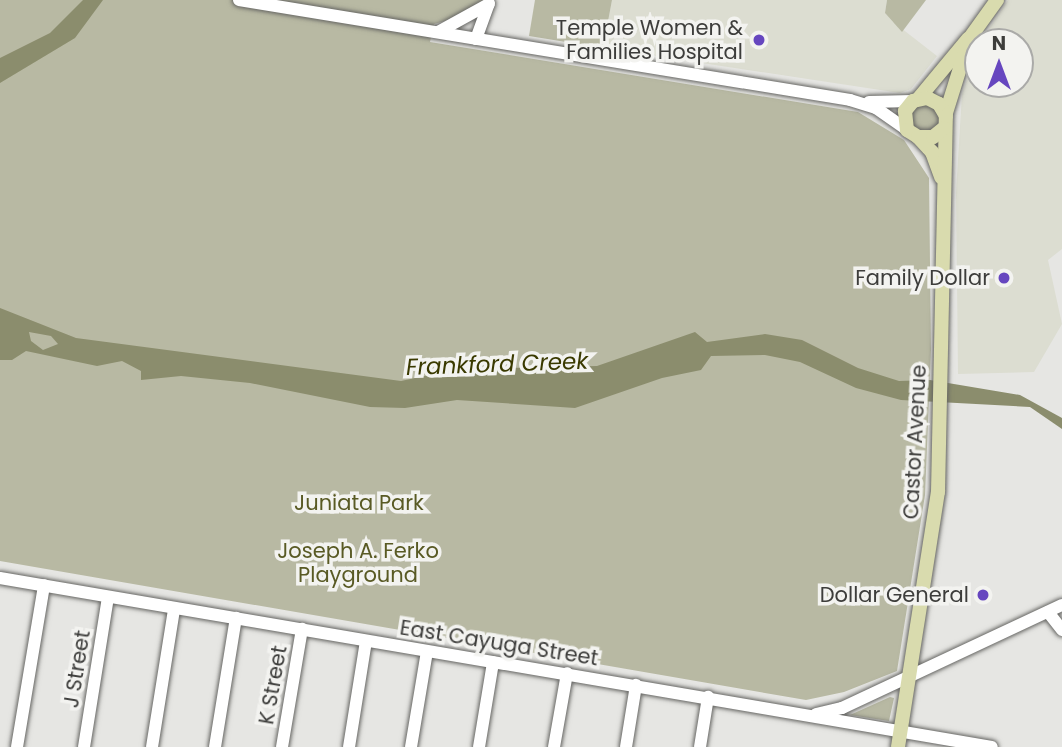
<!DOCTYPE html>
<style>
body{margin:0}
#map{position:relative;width:1062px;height:747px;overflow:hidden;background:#e6e6e3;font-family:Poppins,sans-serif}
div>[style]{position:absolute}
.built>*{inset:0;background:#dcddd1}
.green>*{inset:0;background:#b8b9a3}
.round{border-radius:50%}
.water>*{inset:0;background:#8b8d6d}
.roads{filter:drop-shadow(0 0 2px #666663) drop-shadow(0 0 2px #666663)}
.minor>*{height:12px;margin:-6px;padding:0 6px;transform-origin:6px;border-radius:6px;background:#fff}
.major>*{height:14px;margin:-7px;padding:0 7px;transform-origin:7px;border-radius:7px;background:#d9dbae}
.dots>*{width:19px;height:19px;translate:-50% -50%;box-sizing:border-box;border:4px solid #f3f3f0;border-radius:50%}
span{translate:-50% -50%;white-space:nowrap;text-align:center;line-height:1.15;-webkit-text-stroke:7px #f3f3f0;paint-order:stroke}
.poi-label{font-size:21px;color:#3d3d3b}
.right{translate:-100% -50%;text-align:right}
.street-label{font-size:21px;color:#3d3d3b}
.park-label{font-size:21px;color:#595a24}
.water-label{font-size:23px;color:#3a3a00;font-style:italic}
.north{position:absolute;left:964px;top:28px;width:70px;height:70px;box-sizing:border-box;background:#f3f3f0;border:2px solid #aaaaa8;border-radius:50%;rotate:0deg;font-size:19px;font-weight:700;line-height:28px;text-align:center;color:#3d3d3b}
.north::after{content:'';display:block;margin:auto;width:24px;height:32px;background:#6646bf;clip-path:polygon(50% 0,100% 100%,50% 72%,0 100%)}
</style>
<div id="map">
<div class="built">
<div style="clip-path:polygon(612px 0,887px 0,885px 13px,892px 21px,937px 56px,911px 89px,900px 93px,603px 48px)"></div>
<div style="clip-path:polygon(1008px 0,1062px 0,1062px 249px,1048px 260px,1062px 324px,1034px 372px,958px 374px,956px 192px,962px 94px,978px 48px,978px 84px,1020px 84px,1020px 42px,980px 42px)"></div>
</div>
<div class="green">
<div style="clip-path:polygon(0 0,485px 0,470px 14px,434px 24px,430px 42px,858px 112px,904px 140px,929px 178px,931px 350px,925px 495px,897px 671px,844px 692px,806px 700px,0 561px)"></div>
<div style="clip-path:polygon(535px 0,612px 0,603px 48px,529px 36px)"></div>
<div style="clip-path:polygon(887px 0,926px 0,902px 32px,885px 13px)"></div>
<div class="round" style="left:911px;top:104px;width:28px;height:28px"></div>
<div style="clip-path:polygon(890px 697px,894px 698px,889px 721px,850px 715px)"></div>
</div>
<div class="water">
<div style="clip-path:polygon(83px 0,103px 0,75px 38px,0 83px,0 58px,50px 33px)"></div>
<div style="clip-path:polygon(evenodd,0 308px,76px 338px,401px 381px,457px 369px,597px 366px,695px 332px,707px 342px,765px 334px,802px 340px,858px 368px,899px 381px,930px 380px,1020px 395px,1062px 418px,1062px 429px,1030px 407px,901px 400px,856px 388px,800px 362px,765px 355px,711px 356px,701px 370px,662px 378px,575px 408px,457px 400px,405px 408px,370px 407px,250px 383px,181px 376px,141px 380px,141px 371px,122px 361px,97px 366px,26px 351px,12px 360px,0 360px,0 308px,29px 332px,51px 336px,58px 344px,43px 350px,31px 341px,29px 332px)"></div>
</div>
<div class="roads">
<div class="minor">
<div style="left:239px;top:0;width:619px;rotate:9.29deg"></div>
<div style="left:850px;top:100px;width:27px;rotate:17deg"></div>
<div style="left:876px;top:108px;width:38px;rotate:35deg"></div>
<div style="left:438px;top:32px;width:58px;rotate:-28.8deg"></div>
<div style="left:476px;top:39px;width:38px;rotate:-70deg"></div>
<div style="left:869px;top:102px;width:44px;rotate:-1.3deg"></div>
<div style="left:0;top:578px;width:1006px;rotate:9.67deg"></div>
<div style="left:1048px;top:612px;width:23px;rotate:52deg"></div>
<div style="left:816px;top:714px;width:27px;rotate:-13deg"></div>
<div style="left:842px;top:708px;width:243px;rotate:-25.1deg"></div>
<div style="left:17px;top:747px;width:164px;rotate:-80.5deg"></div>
<div style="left:84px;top:747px;width:152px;rotate:-80.9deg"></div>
<div style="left:152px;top:747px;width:140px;rotate:-80.9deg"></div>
<div style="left:215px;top:747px;width:131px;rotate:-80.8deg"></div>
<div style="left:282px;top:747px;width:120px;rotate:-80.4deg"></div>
<div style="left:349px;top:747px;width:107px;rotate:-80.9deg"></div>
<div style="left:411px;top:747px;width:97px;rotate:-80.5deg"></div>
<div style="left:479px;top:747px;width:86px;rotate:-80.6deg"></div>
<div style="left:554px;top:747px;width:75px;rotate:-80deg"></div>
<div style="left:626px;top:747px;width:63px;rotate:-80.8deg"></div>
<div style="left:700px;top:747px;width:51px;rotate:-80.9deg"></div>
</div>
<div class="major">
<div style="left:919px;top:98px;width:77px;rotate:-50.3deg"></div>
<div style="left:946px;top:113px;width:77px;rotate:-72.7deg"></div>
<div style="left:969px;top:39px;width:48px;rotate:-54.3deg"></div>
<div style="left:918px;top:137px;width:21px;rotate:47deg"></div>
<div style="left:932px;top:152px;width:27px;rotate:70deg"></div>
<div style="left:898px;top:747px;width:258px;rotate:-81.1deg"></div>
<div style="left:938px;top:492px;width:376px;rotate:-88.8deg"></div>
<div style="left:946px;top:116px;width:14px;rotate:-120deg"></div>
<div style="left:939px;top:104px;width:13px;rotate:-153deg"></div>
<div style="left:927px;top:98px;width:14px;rotate:168deg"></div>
<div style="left:913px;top:101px;width:13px;rotate:129deg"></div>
<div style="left:905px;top:111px;width:19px;rotate:84deg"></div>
<div style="left:907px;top:130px;width:13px;rotate:32deg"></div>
<div style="left:918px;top:137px;width:15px"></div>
<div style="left:933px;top:137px;width:14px;rotate:-39deg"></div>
</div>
</div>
<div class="dots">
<div style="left:759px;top:40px;background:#6646bf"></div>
<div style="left:1004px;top:278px;background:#6646bf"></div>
<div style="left:983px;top:595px;background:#6646bf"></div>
</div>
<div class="poi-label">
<span class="right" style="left:743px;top:40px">Temple Women &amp;<br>Families Hospital</span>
<span class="right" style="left:990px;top:278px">Family Dollar</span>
<span class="right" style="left:969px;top:595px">Dollar General</span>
</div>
<div class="street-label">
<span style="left:915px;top:442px;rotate:-87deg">Castor Avenue</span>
<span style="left:499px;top:643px;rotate:9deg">East Cayuga Street</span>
<span style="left:77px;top:669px;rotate:-81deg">J Street</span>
<span style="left:273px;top:685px;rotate:-80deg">K Street</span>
</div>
<div class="park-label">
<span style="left:359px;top:503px">Juniata Park</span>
<span style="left:358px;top:563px">Joseph A. Ferko<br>Playground</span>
</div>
<div class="water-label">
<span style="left:497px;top:364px;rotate:-2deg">Frankford Creek</span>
</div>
<div class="north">N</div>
</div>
